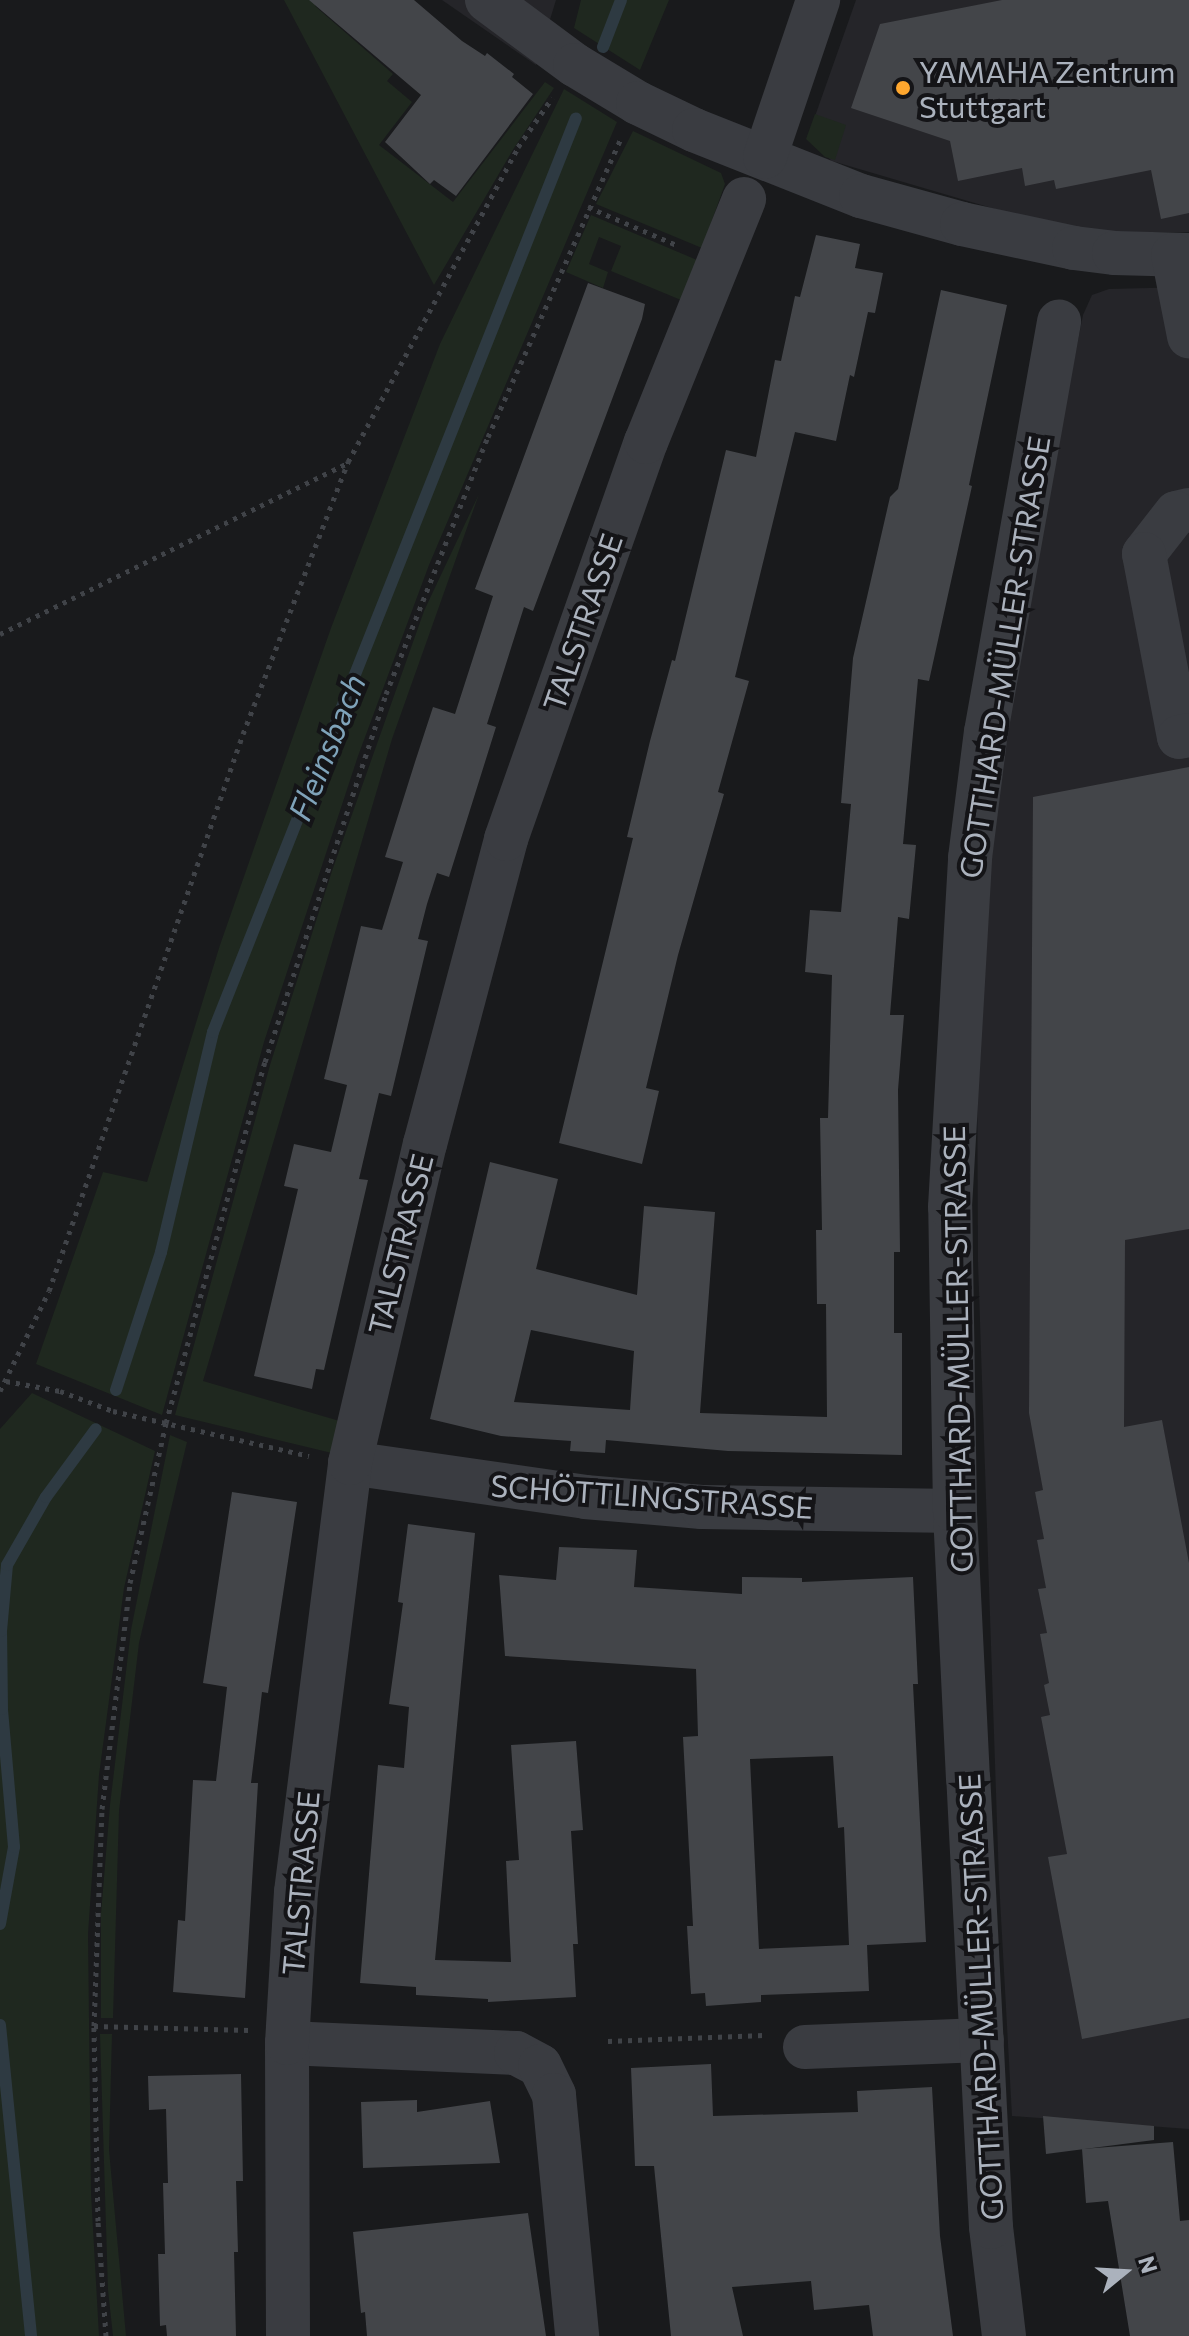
<!DOCTYPE html>
<meta charset="utf-8">
<style>
body{margin:0}
#map{position:relative;width:1189px;height:2336px;overflow:hidden;background:#191a1c;font-family:Commissioner,sans-serif}
div>[style]{position:absolute}
.built>*{inset:0;background:#252529}
.green>*{inset:0;background:#1f281f}
.stream>*{height:12px;margin:-6px;padding:0 6px;transform-origin:6px;border-radius:6px;background:#2e3a42}
.building>*{inset:0;background:#434549}
.path>*{height:5px;margin-top:-2.5px;transform-origin:0;background:repeating-linear-gradient(90deg,#404348 0 4px,transparent 0 10px)}
.minor>*{height:44px;margin:-22px;padding:0 22px;transform-origin:22px;border-radius:22px;background:#3a3c41}
.dots>*{width:22px;height:22px;translate:-50% -50%;box-sizing:border-box;border:4px solid #141417;border-radius:50%}
span{translate:-50% -50%;white-space:nowrap;text-align:center;line-height:1.15;-webkit-text-stroke:8px #141417;paint-order:stroke}
.poi-label{font-size:30px;color:#abb2bd}
.left{translate:0 -50%;text-align:left}
.street-label{font-size:30px;color:#abb2bd}
.water-label{font-size:32px;color:#7fa3ba;font-style:italic}
.north{position:absolute;left:1085px;top:2232px;width:80px;height:80px;-webkit-text-stroke:6px #141417;paint-order:stroke;rotate:72deg;font-size:22px;font-weight:700;line-height:32px;text-align:center;color:#abb2bd}
.north::after{content:'';display:block;margin:auto;width:28px;height:36px;background:#abb2bd;clip-path:polygon(50% 0,100% 100%,50% 72%,0 100%)}
</style>
<div id="map">
<div class="built">
<div style="clip-path:polygon(442px 0,556px 0,536px 65px)"></div>
<div style="clip-path:polygon(856px 0,1189px 0,1189px 232px,1103px 232px,1029px 219px,832px 161px,807px 139px)"></div>
<div style="clip-path:polygon(1189px 287px,1189px 2129px,1012px 2116px,999px 1881px,978px 1262px,977px 1021px,998px 783px,1037px 548px,1083px 315px,1092px 295px,1109px 289px)"></div>
</div>
<div class="green">
<div style="clip-path:polygon(284px 0,319px 0,315px 6px,393px 74px,387px 81px,412px 102px,379px 145px,453px 202px,545px 82px,554px 88px,514px 148px,434px 285px)"></div>
<div style="clip-path:polygon(581px 0,669px 0,640px 70px,574px 28px)"></div>
<div style="clip-path:polygon(564px 89px,617px 122px,429px 565px,358px 756px,264px 1042px,162px 1415px,36px 1364px,103px 1172px,147px 1182px,220px 945px,331px 628px,440px 344px)"></div>
<div style="clip-path:polygon(815px 114px,846px 125px,835px 160px,825px 157px,806px 139px)"></div>
<div style="clip-path:polygon(633px 131px,721px 173px,725px 184px,702px 248px,596px 204px)"></div>
<div style="clip-path:polygon(591px 215px,697px 260px,681px 300px,611px 271px,621px 246px,599px 237px,589px 264px,608px 272px,603px 288px,566px 272px)"></div>
<div style="clip-path:polygon(479px 494px,392px 739px,203px 1381px,343px 1422px,336px 1454px,175px 1415px,270px 1065px,332px 871px,424px 611px)"></div>
<div style="clip-path:polygon(32px 1393px,155px 1451px,124px 1588px,99px 1775px,88px 1934px,91px 2193px,99px 2336px,0 2336px,0 1429px)"></div>
<div style="clip-path:polygon(170px 1435px,187px 1442px,139px 1643px,119px 1811px,113px 2018px,101px 2018px,101px 1914px,110px 1805px,131px 1630px)"></div>
<div style="clip-path:polygon(100px 2034px,112px 2034px,109px 2150px,126px 2336px,113px 2336px,108px 2290px)"></div>
</div>
<div class="stream">
<div style="left:603px;top:47px;width:50px;rotate:-69deg"></div>
<div style="left:116px;top:1390px;width:145px;rotate:-71.9deg"></div>
<div style="left:161px;top:1252px;width:226px;rotate:-76.7deg"></div>
<div style="left:213px;top:1032px;width:983px;rotate:-68.34deg"></div>
<div style="left:0;top:1924px;width:78px;rotate:-79.7deg"></div>
<div style="left:14px;top:1847px;width:139px;rotate:-95deg"></div>
<div style="left:2px;top:1709px;width:78px;rotate:-90.7deg"></div>
<div style="left:1px;top:1631px;width:66px;rotate:-84.8deg"></div>
<div style="left:7px;top:1565px;width:78px;rotate:-60.2deg"></div>
<div style="left:46px;top:1497px;width:84px;rotate:-53.7deg"></div>
<div style="left:0;top:2025px;width:313px;rotate:84.3deg"></div>
</div>
<div class="building">
<div style="clip-path:polygon(309px 0,414px 0,462px 41px,485px 56px,487px 53px,514px 74px,512px 77px,533px 94px,456px 196px,434px 180px,430px 184px,385px 142px,421px 95px)"></div>
<div style="clip-path:polygon(1002px 0,1189px 0,1189px 213px,1161px 219px,1151px 170px,1056px 189px,1054px 180px,1025px 186px,1022px 168px,958px 181px,950px 141px,851px 108px,880px 24px)"></div>
<div style="clip-path:polygon(816px 235px,860px 244px,855px 268px,883px 273px,875px 313px,868px 312px,854px 377px,850px 375px,836px 441px,795px 432px,735px 677px,749px 681px,718px 792px,724px 794px,678px 955px,646px 1088px,659px 1091px,642px 1164px,559px 1143px,633px 838px,627px 837px,650px 741px,672px 660px,675px 661px,726px 450px,756px 457px,775px 360px,781px 361px,795px 296px,800px 297px)"></div>
<div style="clip-path:polygon(588px 283px,645px 304px,642px 319px,533px 611px,524px 607px,487px 724px,496px 727px,449px 877px,437px 873px,427px 904px,418px 939px,428px 941px,391px 1096px,379px 1093px,359px 1179px,368px 1180px,324px 1370px,316px 1369px,312px 1389px,254px 1376px,298px 1189px,284px 1186px,294px 1144px,331px 1152px,347px 1085px,324px 1079px,361px 926px,382px 930px,403px 862px,385px 857px,415px 762px,433px 707px,455px 714px,493px 596px,475px 589px)"></div>
<div style="clip-path:polygon(evenodd,941px 290px,1007px 305px,969px 485px,972px 486px,929px 681px,918px 679px,903px 844px,916px 845px,909px 919px,898px 917px,890px 1015px,904px 1015px,898px 1090px,900px 1252px,894px 1252px,894px 1333px,902px 1333px,902px 1455px,728px 1451px,606px 1440px,605px 1453px,570px 1451px,571px 1441px,501px 1436px,430px 1419px,490px 1162px,558px 1179px,536px 1269px,637px 1295px,644px 1206px,715px 1212px,700px 1413px,827px 1417px,826px 1304px,817px 1304px,816px 1230px,822px 1230px,820px 1118px,828px 1118px,832px 975px,805px 972px,810px 910px,841px 912px,851px 804px,841px 803px,853px 658px,890px 497px,898px 489px,941px 290px,531px 1330px,634px 1351px,630px 1410px,514px 1402px,531px 1330px)"></div>
<div style="clip-path:polygon(1189px 767px,1189px 1229px,1125px 1240px,1124px 1427px,1162px 1420px,1189px 1563px,1189px 2018px,1082px 2039px,1048px 1857px,1067px 1854px,1041px 1717px,1050px 1715px,1044px 1685px,1049px 1683px,1040px 1634px,1047px 1633px,1038px 1589px,1046px 1588px,1037px 1540px,1044px 1539px,1035px 1492px,1043px 1490px,1029px 1413px,1033px 797px)"></div>
<div style="clip-path:polygon(232px 1492px,297px 1502px,268px 1693px,262px 1692px,251px 1783px,258px 1783px,245px 1998px,173px 1992px,178px 1920px,185px 1921px,193px 1780px,216px 1781px,227px 1687px,203px 1683px)"></div>
<div style="clip-path:polygon(408px 1524px,475px 1533px,435px 1960px,511px 1962px,506px 1861px,519px 1860px,511px 1745px,576px 1741px,583px 1830px,571px 1831px,578px 1944px,573px 1944px,576px 1997px,488px 2002px,488px 1999px,416px 1995px,416px 1987px,360px 1983px,378px 1765px,404px 1768px,409px 1707px,389px 1704px,403px 1603px,398px 1602px)"></div>
<div style="clip-path:polygon(evenodd,559px 1547px,637px 1550px,634px 1587px,742px 1594px,742px 1577px,802px 1578px,802px 1582px,913px 1577px,918px 1684px,913px 1684px,926px 1942px,867px 1945px,869px 1991px,761px 1995px,761px 2002px,706px 2006px,705px 1993px,691px 1994px,687px 1926px,693px 1926px,683px 1737px,698px 1736px,696px 1669px,505px 1656px,499px 1575px,556px 1580px,559px 1547px,833px 1756px,838px 1828px,844px 1827px,849px 1945px,759px 1949px,750px 1759px,833px 1756px)"></div>
<div style="clip-path:polygon(711px 2064px,713px 2116px,858px 2112px,857px 2091px,932px 2087px,940px 2236px,953px 2336px,873px 2336px,869px 2305px,814px 2310px,811px 2281px,732px 2287px,743px 2336px,671px 2336px,654px 2166px,635px 2166px,631px 2068px)"></div>
<div style="clip-path:polygon(241px 2074px,243px 2181px,236px 2181px,238px 2252px,234px 2252px,236px 2336px,167px 2336px,166px 2325px,160px 2326px,158px 2254px,165px 2254px,163px 2183px,168px 2183px,166px 2109px,149px 2110px,148px 2076px)"></div>
<div style="clip-path:polygon(417px 2100px,417px 2112px,490px 2101px,500px 2163px,363px 2168px,361px 2102px)"></div>
<div style="clip-path:polygon(1043px 2116px,1154px 2126px,1154px 2140px,1046px 2154px)"></div>
<div style="clip-path:polygon(1173px 2142px,1180px 2221px,1189px 2220px,1189px 2336px,1130px 2336px,1108px 2201px,1086px 2203px,1082px 2149px)"></div>
<div style="clip-path:polygon(528px 2213px,546px 2336px,367px 2336px,365px 2312px,361px 2313px,353px 2232px)"></div>
</div>
<div class="path">
<div style="left:588px;top:207px;width:99px;rotate:23.2deg"></div>
<div style="left:0;top:634px;width:387px;rotate:-26.2deg"></div>
<div style="left:6px;top:1381px;width:55px;rotate:10.5deg"></div>
<div style="left:60px;top:1391px;width:57px;rotate:20.7deg"></div>
<div style="left:113px;top:1411px;width:201px;rotate:12.9deg"></div>
<div style="left:0;top:1391px;width:111px;rotate:-63.9deg"></div>
<div style="left:49px;top:1291px;width:590px;rotate:-70.8deg"></div>
<div style="left:243px;top:734px;width:292px;rotate:-68.9deg"></div>
<div style="left:348px;top:462px;width:358px;rotate:-61.6deg"></div>
<div style="left:518px;top:147px;width:60px;rotate:-55.2deg"></div>
<div style="left:94px;top:2026px;width:155px;rotate:1.5deg"></div>
<div style="left:608px;top:2041px;width:159px;rotate:-2.2deg"></div>
<div style="left:106px;top:2336px;width:115px;rotate:-94deg"></div>
<div style="left:98px;top:2221px;width:195px;rotate:-91.2deg"></div>
<div style="left:94px;top:2026px;width:217px;rotate:-87.9deg"></div>
<div style="left:102px;top:1809px;width:228px;rotate:-82.9deg"></div>
<div style="left:130px;top:1583px;width:164px;rotate:-77.3deg"></div>
<div style="left:166px;top:1423px;width:374px;rotate:-74.7deg"></div>
<div style="left:265px;top:1062px;width:387px;rotate:-71.8deg"></div>
<div style="left:386px;top:694px;width:277px;rotate:-68.4deg"></div>
<div style="left:488px;top:437px;width:325px;rotate:-66deg"></div>
</div>
<div class="minor">
<div style="left:487px;top:0;width:109px;rotate:36.5deg"></div>
<div style="left:575px;top:65px;width:74px;rotate:31.1deg"></div>
<div style="left:638px;top:103px;width:62px;rotate:25.7deg"></div>
<div style="left:694px;top:130px;width:180px;rotate:21.6deg"></div>
<div style="left:861px;top:196px;width:105px;rotate:15.5deg"></div>
<div style="left:962px;top:224px;width:115px;rotate:12.1deg"></div>
<div style="left:1074px;top:248px;width:40px;rotate:7.1deg"></div>
<div style="left:1114px;top:253px;width:75px;rotate:1.5deg"></div>
<div style="left:765px;top:157px;width:166px;rotate:-71.3deg"></div>
<div style="left:1173px;top:255px;width:83px;rotate:78.8deg"></div>
<div style="left:1189px;top:510px;width:13px;rotate:167deg"></div>
<div style="left:1176px;top:513px;width:52px;rotate:128deg"></div>
<div style="left:1144px;top:554px;width:186px;rotate:79.2deg"></div>
<div style="left:1179px;top:737px;width:10px;rotate:-11deg"></div>
<div style="left:350px;top:1463px;width:237px;rotate:8.2deg"></div>
<div style="left:585px;top:1497px;width:117px;rotate:4.9deg"></div>
<div style="left:702px;top:1507px;width:253px;rotate:0.9deg"></div>
<div style="left:287px;top:2043px;width:229px;rotate:2.5deg"></div>
<div style="left:516px;top:2053px;width:27px;rotate:28deg"></div>
<div style="left:540px;top:2066px;width:32px;rotate:64deg"></div>
<div style="left:554px;top:2095px;width:242px;rotate:84.5deg"></div>
<div style="left:805px;top:2047px;width:177px;rotate:-2.3deg"></div>
<div style="left:288px;top:2336px;width:293px;rotate:-90.2deg"></div>
<div style="left:287px;top:2043px;width:151px;rotate:-86.6deg"></div>
<div style="left:296px;top:1892px;width:432px;rotate:-82.8deg"></div>
<div style="left:350px;top:1463px;width:328px;rotate:-76.8deg"></div>
<div style="left:425px;top:1144px;width:316px;rotate:-75.1deg"></div>
<div style="left:506px;top:839px;width:421px;rotate:-70.6deg"></div>
<div style="left:646px;top:442px;width:262px;rotate:-68deg"></div>
<div style="left:1004px;top:2336px;width:110px;rotate:-96.8deg"></div>
<div style="left:991px;top:2227px;width:449px;rotate:-92.9deg"></div>
<div style="left:968px;top:1779px;width:268px;rotate:-92.8deg"></div>
<div style="left:955px;top:1511px;width:304px;rotate:-90.9deg"></div>
<div style="left:950px;top:1207px;width:350px;rotate:-86.7deg"></div>
<div style="left:970px;top:858px;width:127px;rotate:-82.8deg"></div>
<div style="left:986px;top:732px;width:417px;rotate:-79.9deg"></div>
</div>
<div class="dots">
<div style="left:903px;top:88px;background:#ffa72e"></div>
</div>
<div class="poi-label">
<span class="left" style="left:919px;top:88px">YAMAHA Zentrum<br>Stuttgart</span>
</div>
<div class="street-label">
<span style="left:582px;top:622px;rotate:-71deg">TALSTRASSE</span>
<span style="left:1004px;top:657px;rotate:-81deg">GOTTHARD-MÜLLER-STRASSE</span>
<span style="left:400px;top:1244px;rotate:-76deg">TALSTRASSE</span>
<span style="left:957px;top:1349px;rotate:-91deg">GOTTHARD-MÜLLER-STRASSE</span>
<span style="left:652px;top:1496px;rotate:4deg">SCHÖTTLINGSTRASSE</span>
<span style="left:300px;top:1883px;rotate:-85deg">TALSTRASSE</span>
<span style="left:980px;top:1997px;rotate:-93deg">GOTTHARD-MÜLLER-STRASSE</span>
</div>
<div class="water-label">
<span style="left:326px;top:747px;rotate:-68deg">Fleinsbach</span>
</div>
<div class="north">N</div>
</div>
